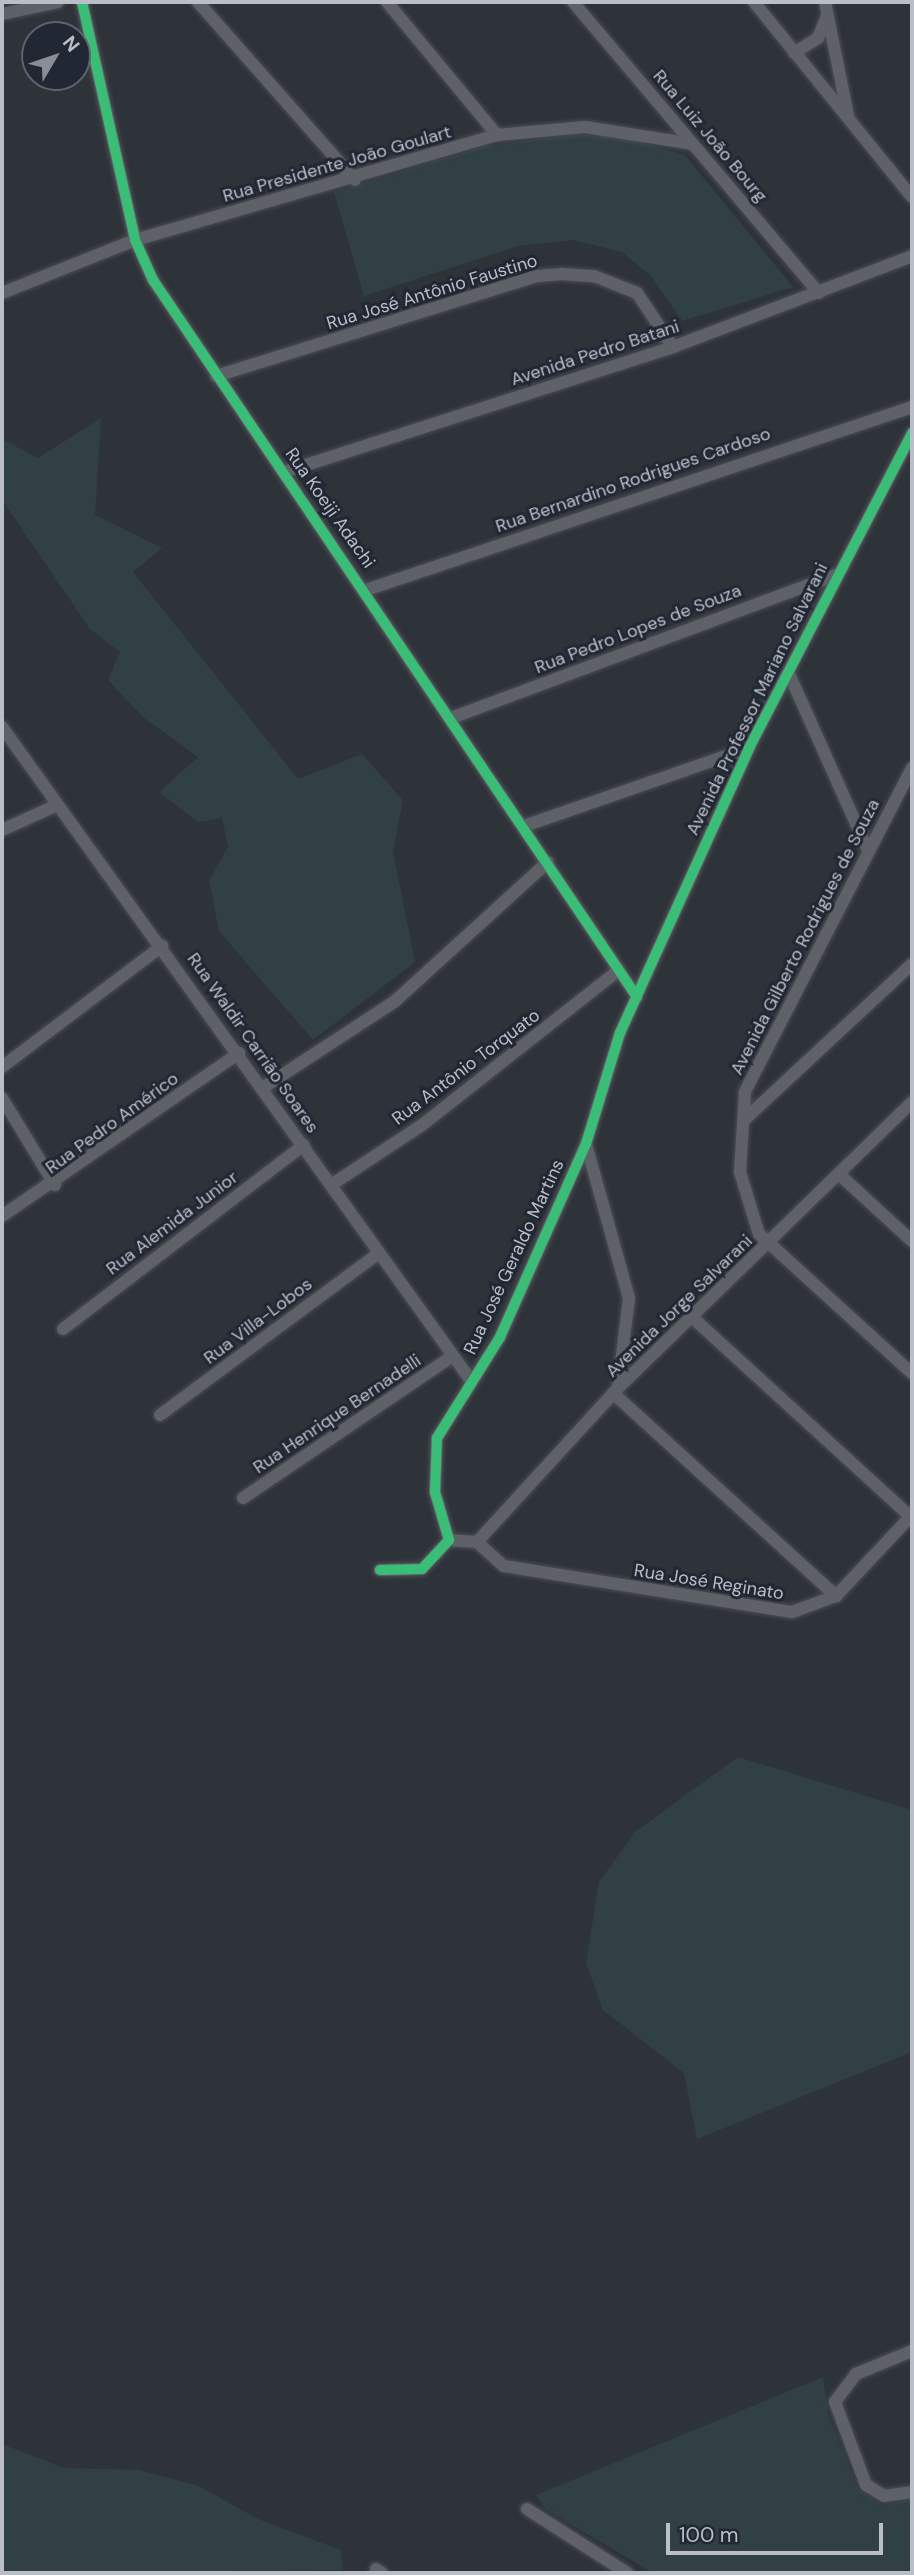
<!DOCTYPE html>
<meta charset="utf-8">
<style>
body{margin:0}
#map{position:relative;width:914px;height:2575px;overflow:hidden;background:#2e3239;font-family:"DM Sans",sans-serif}
div>[style]{position:absolute}
.green>*{inset:0;background:#314043}
.roads{filter:drop-shadow(0 0 2px #4a4d52) drop-shadow(0 0 2px #4a4d52)}
.minor>*{height:12px;margin:-6px;padding:0 6px;transform-origin:6px;border-radius:6px;background:#5e6167}
.cycleway>*{height:10px;margin:-5px;padding:0 5px;transform-origin:5px;border-radius:5px;background:#3abd76}
span{translate:-50% -50%;white-space:nowrap;text-align:center;line-height:1.15;-webkit-text-stroke:6px #222833;paint-order:stroke}
.street-label{font-size:18px;color:#b9bec9}
.frame{position:absolute;inset:0;border:4px solid #b9bec9;pointer-events:none}
.north{position:absolute;left:21px;top:21px;width:70px;height:70px;box-sizing:border-box;background:#222833;border:2px solid #5e646f;border-radius:50%;rotate:51deg;font-size:19px;font-weight:700;line-height:28px;text-align:center;color:#b9bec9}
.north::after{content:'';display:block;margin:auto;width:24px;height:32px;background:#888d97;clip-path:polygon(50% 0,100% 100%,50% 72%,0 100%)}
.scale{position:absolute;left:666px;top:2523px;width:217px;height:32px;box-sizing:border-box;border:4px solid #b9bec9;border-top:0;padding-left:9px;font-size:21px;line-height:24px;white-space:nowrap;color:#b9bec9;-webkit-text-stroke:5px #222833;paint-order:stroke}
</style>
<div id="map">
<div class="green">
<div style="clip-path:polygon(602px 131px,685px 155px,793px 287px,682px 321px,651px 276px,622px 252px,573px 240px,518px 246px,364px 296px,334px 192px,482px 147px)"></div>
<div style="clip-path:polygon(101px 418px,95px 515px,162px 548px,133px 572px,298px 779px,362px 754px,403px 800px,393px 852px,415px 962px,313px 1040px,219px 931px,209px 881px,228px 847px,222px 818px,198px 822px,159px 792px,198px 757px,143px 717px,108px 680px,120px 652px,90px 629px,2px 500px,2px 439px,38px 458px)"></div>
<div style="clip-path:polygon(738px 1757px,912px 1810px,912px 2052px,697px 2139px,684px 2073px,603px 2010px,586px 1963px,599px 1882px,635px 1832px)"></div>
<div style="clip-path:polygon(823px 2377px,828px 2414px,858px 2489px,883px 2506px,912px 2498px,912px 2573px,653px 2573px,545px 2509px,536px 2495px)"></div>
<div style="clip-path:polygon(2px 2444px,64px 2468px,139px 2470px,199px 2486px,258px 2519px,341px 2550px,343px 2570px,2px 2573px)"></div>
</div>
<div class="roads">
<div class="minor">
<div style="left:82px;top:2px;width:244px;rotate:77.4deg"></div>
<div style="left:135px;top:240px;width:44px;rotate:65.8deg"></div>
<div style="left:153px;top:280px;width:865px;rotate:55.98deg"></div>
<div style="left:198px;top:2px;width:237px;rotate:48.6deg"></div>
<div style="left:387px;top:2px;width:173px;rotate:50.4deg"></div>
<div style="left:573px;top:2px;width:381px;rotate:49.8deg"></div>
<div style="left:754px;top:2px;width:251px;rotate:51deg"></div>
<div style="left:825px;top:2px;width:115px;rotate:78.5deg"></div>
<div style="left:2px;top:14px;width:57px;rotate:-12.1deg"></div>
<div style="left:794px;top:53px;width:28px;rotate:-32deg"></div>
<div style="left:818px;top:38px;width:24px;rotate:-68deg"></div>
<div style="left:2px;top:293px;width:143px;rotate:-21.7deg"></div>
<div style="left:135px;top:240px;width:377px;rotate:-16.2deg"></div>
<div style="left:497px;top:135px;width:88px;rotate:-5.2deg"></div>
<div style="left:585px;top:127px;width:109px;rotate:8.9deg"></div>
<div style="left:216px;top:376px;width:337px;rotate:-17.3deg"></div>
<div style="left:538px;top:276px;width:24px;rotate:-5deg"></div>
<div style="left:562px;top:274px;width:32px;rotate:4deg"></div>
<div style="left:594px;top:276px;width:46px;rotate:21.6deg"></div>
<div style="left:637px;top:293px;width:65px;rotate:56.3deg"></div>
<div style="left:284px;top:472px;width:409px;rotate:-17.8deg"></div>
<div style="left:673px;top:347px;width:256px;rotate:-20.8deg"></div>
<div style="left:366px;top:590px;width:576px;rotate:-18.53deg"></div>
<div style="left:790px;top:676px;width:191px;rotate:65.9deg"></div>
<div style="left:451px;top:718px;width:413px;rotate:-20.4deg"></div>
<div style="left:2px;top:727px;width:806px;rotate:54.34deg"></div>
<div style="left:912px;top:768px;width:365px;rotate:117.3deg"></div>
<div style="left:745px;top:1092px;width:80px;rotate:93.6deg"></div>
<div style="left:740px;top:1172px;width:65px;rotate:73deg"></div>
<div style="left:759px;top:1234px;width:207px;rotate:42.3deg"></div>
<div style="left:524px;top:826px;width:238px;rotate:-19.1deg"></div>
<div style="left:2px;top:830px;width:60px;rotate:-24.4deg"></div>
<div style="left:2px;top:1067px;width:201px;rotate:-37.1deg"></div>
<div style="left:264px;top:1087px;width:155px;rotate:-33.2deg"></div>
<div style="left:394px;top:1002px;width:208px;rotate:-42.3deg"></div>
<div style="left:2px;top:1098px;width:102px;rotate:58.7deg"></div>
<div style="left:744px;top:1120px;width:229px;rotate:-42.9deg"></div>
<div style="left:586px;top:1144px;width:160px;rotate:74.4deg"></div>
<div style="left:629px;top:1298px;width:91px;rotate:97deg"></div>
<div style="left:841px;top:1176px;width:96px;rotate:42.5deg"></div>
<div style="left:331px;top:1185px;width:109px;rotate:-33.4deg"></div>
<div style="left:422px;top:1125px;width:249px;rotate:-38.2deg"></div>
<div style="left:2px;top:1216px;width:288px;rotate:-34.5deg"></div>
<div style="left:693px;top:1318px;width:295px;rotate:42.4deg"></div>
<div style="left:63px;top:1329px;width:303px;rotate:-37.4deg"></div>
<div style="left:613px;top:1393px;width:302px;rotate:42.3deg"></div>
<div style="left:160px;top:1415px;width:269px;rotate:-36.5deg"></div>
<div style="left:243px;top:1498px;width:250px;rotate:-34.1deg"></div>
<div style="left:449px;top:1540px;width:28px;rotate:4deg"></div>
<div style="left:477px;top:1542px;width:209px;rotate:-47.5deg"></div>
<div style="left:618px;top:1388px;width:410px;rotate:-44.2deg"></div>
<div style="left:477px;top:1542px;width:36px;rotate:42deg"></div>
<div style="left:504px;top:1566px;width:292px;rotate:9.1deg"></div>
<div style="left:792px;top:1612px;width:47px;rotate:-20deg"></div>
<div style="left:836px;top:1596px;width:111px;rotate:-46.8deg"></div>
<div style="left:380px;top:1570px;width:42px;rotate:-1.4deg"></div>
<div style="left:422px;top:1569px;width:40px;rotate:-47deg"></div>
<div style="left:449px;top:1540px;width:50px;rotate:-106.3deg"></div>
<div style="left:435px;top:1492px;width:54px;rotate:-87.9deg"></div>
<div style="left:437px;top:1438px;width:119px;rotate:-58deg"></div>
<div style="left:500px;top:1337px;width:211px;rotate:-66deg"></div>
<div style="left:586px;top:1144px;width:116px;rotate:-73deg"></div>
<div style="left:620px;top:1033px;width:313px;rotate:-65.6deg"></div>
<div style="left:749px;top:748px;width:355px;rotate:-62.6deg"></div>
<div style="left:912px;top:2351px;width:61px;rotate:157.7deg"></div>
<div style="left:856px;top:2374px;width:35px;rotate:127deg"></div>
<div style="left:835px;top:2402px;width:89px;rotate:69.5deg"></div>
<div style="left:866px;top:2485px;width:21px;rotate:31deg"></div>
<div style="left:884px;top:2496px;width:28px;rotate:-8deg"></div>
<div style="left:527px;top:2509px;width:119px;rotate:32.6deg"></div>
<div style="left:376px;top:2569px;width:7px;rotate:34deg"></div>
</div>
</div>
<div class="cycleway">
<div style="left:82px;top:2px;width:244px;rotate:77.4deg"></div>
<div style="left:135px;top:240px;width:44px;rotate:65.8deg"></div>
<div style="left:153px;top:280px;width:865px;rotate:55.98deg"></div>
<div style="left:380px;top:1570px;width:42px;rotate:-1.4deg"></div>
<div style="left:422px;top:1569px;width:40px;rotate:-47deg"></div>
<div style="left:449px;top:1540px;width:50px;rotate:-106.3deg"></div>
<div style="left:435px;top:1492px;width:54px;rotate:-87.9deg"></div>
<div style="left:437px;top:1438px;width:119px;rotate:-58deg"></div>
<div style="left:500px;top:1337px;width:211px;rotate:-66deg"></div>
<div style="left:586px;top:1144px;width:116px;rotate:-73deg"></div>
<div style="left:620px;top:1033px;width:313px;rotate:-65.6deg"></div>
<div style="left:749px;top:748px;width:355px;rotate:-62.6deg"></div>
</div>
<div class="street-label">
<span style="left:710px;top:136px;rotate:50deg">Rua Luiz João Bourg</span>
<span style="left:337px;top:164px;rotate:-16deg">Rua Presidente João Goulart</span>
<span style="left:432px;top:292px;rotate:-17deg">Rua José Antônio Faustino</span>
<span style="left:595px;top:353px;rotate:-18deg">Avenida Pedro Batani</span>
<span style="left:633px;top:480px;rotate:-19deg">Rua Bernardino Rodrigues Cardoso</span>
<span style="left:330px;top:508px;rotate:55deg">Rua Koeiji Adachi</span>
<span style="left:638px;top:629px;rotate:-21deg">Rua Pedro Lopes de Souza</span>
<span style="left:757px;top:699px;rotate:-64deg">Avenida Professor Mariano Salvarani</span>
<span style="left:805px;top:937px;rotate:-63deg">Avenida Gilberto Rodrigues de Souza</span>
<span style="left:253px;top:1043px;rotate:55deg">Rua Waldir Carrião Soares</span>
<span style="left:466px;top:1067px;rotate:-37deg">Rua Antônio Torquato</span>
<span style="left:112px;top:1123px;rotate:-36deg">Rua Pedro Américo</span>
<span style="left:172px;top:1223px;rotate:-37deg">Rua Alemida Junior</span>
<span style="left:514px;top:1257px;rotate:-65deg">Rua José Geraldo Martins</span>
<span style="left:679px;top:1306px;rotate:-44deg">Avenida Jorge Salvarani</span>
<span style="left:258px;top:1321px;rotate:-37deg">Rua Villa-Lobos</span>
<span style="left:337px;top:1414px;rotate:-34deg">Rua Henrique Bernadelli</span>
<span style="left:709px;top:1582px;rotate:9deg">Rua José Reginato</span>
</div>
<div class="frame"></div>
<div class="north">N</div>
<div class="scale">100 m</div>
</div>
